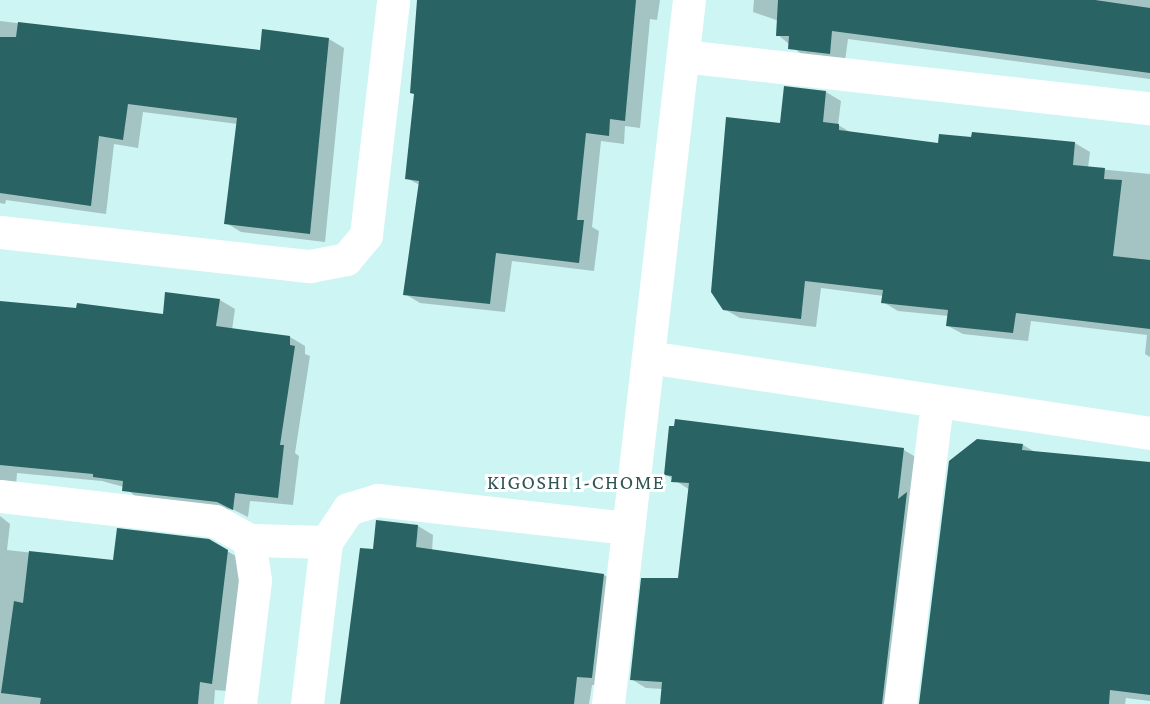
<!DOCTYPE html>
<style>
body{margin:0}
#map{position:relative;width:1150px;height:704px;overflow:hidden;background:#ccf5f4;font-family:"Crimson Pro",serif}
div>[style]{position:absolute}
.shadow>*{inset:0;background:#0003}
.building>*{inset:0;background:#2a6363}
.minor>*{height:33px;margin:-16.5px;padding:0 16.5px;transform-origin:16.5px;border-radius:16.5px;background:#fff}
span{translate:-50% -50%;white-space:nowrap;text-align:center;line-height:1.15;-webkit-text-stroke:6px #fff;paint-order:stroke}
.neighbourhood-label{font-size:20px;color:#305554;letter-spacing:1.5px}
</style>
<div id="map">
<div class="shadow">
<div style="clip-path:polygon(426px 0,660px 0,657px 20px,650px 19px,640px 128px,625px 126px,624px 144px,601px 141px,592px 227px,599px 231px,594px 271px,512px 261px,505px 312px,420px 303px,405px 294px,420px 185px,406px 178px)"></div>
<div style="clip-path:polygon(754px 0,1150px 0,1150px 79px,848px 39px,845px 61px,805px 57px,778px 35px,779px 21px,753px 12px)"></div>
<div style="clip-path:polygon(0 21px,261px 52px,329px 39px,344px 48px,325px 242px,241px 232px,226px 223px,238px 124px,143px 112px,138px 148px,114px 144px,106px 214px,6px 200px,5px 204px,0 203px)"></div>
<div style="clip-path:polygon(826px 92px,841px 101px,838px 125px,852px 133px,939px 145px,1075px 143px,1090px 152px,1088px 168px,1150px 174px,1150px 357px,1145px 354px,1147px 335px,1031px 321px,1028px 341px,963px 334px,948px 326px,949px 316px,898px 311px,883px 302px,884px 296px,821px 288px,816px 327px,740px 318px,724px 309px,781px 124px)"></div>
<div style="clip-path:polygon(220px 300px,235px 309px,232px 330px,290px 337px,305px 346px,305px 354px,310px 356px,295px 453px,299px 456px,293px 505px,250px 501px,248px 517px,234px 510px,139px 499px,124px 487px,102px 481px,17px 473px,16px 486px,0 494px,0 303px,164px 315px)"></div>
<div style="clip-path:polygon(1023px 445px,1035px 452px,1150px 463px,1150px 701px,1126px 698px,1125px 704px,920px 704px)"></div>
<div style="clip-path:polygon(904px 450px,919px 459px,897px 704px,662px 704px,663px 689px,646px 688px,631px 679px,679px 580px,690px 490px,665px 474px)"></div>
<div style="clip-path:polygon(0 516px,10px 524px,7px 550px,114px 562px,209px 541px,243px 560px,227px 691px,215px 690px,214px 704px,0 704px)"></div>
<div style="clip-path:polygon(418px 526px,433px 535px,432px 551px,604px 575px,619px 584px,607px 686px,592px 685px,589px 704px,340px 704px,374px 551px)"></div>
</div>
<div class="building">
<div style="clip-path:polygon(417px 0,636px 0,625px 121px,610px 119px,609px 136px,586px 133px,577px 220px,584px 220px,579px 263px,496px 253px,490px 304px,403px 295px,419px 181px,405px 179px,414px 94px,410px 93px)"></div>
<div style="clip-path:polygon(778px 0,1095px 0,1150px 8px,1150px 73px,832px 31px,830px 54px,788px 49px,789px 36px,776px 36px)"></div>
<div style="clip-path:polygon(18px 22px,260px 50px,262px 29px,329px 38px,310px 234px,224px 224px,237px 118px,128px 104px,123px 140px,99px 136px,91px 206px,0 193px,0 37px,16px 37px)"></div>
<div style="clip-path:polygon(784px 86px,826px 91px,823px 122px,839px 124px,839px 130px,938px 143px,939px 134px,971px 137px,972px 132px,1075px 142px,1073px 165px,1105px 168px,1104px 179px,1122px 180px,1113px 256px,1150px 260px,1150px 329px,1016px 313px,1013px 333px,946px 326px,948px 310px,881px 303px,883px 290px,805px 281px,801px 319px,723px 310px,711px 292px,726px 117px,780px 123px)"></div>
<div style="clip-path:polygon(165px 292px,220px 299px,216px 326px,290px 336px,290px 345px,295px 346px,280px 445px,284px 445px,278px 498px,235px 493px,233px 510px,217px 502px,122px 491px,123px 481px,93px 477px,93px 474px,0 465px,0 301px,76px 308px,77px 303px,163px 314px)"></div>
<div style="clip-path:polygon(675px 419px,904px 448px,898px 499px,907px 492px,882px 704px,660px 704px,662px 682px,630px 680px,641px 578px,678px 578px,689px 483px,671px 482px,672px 476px,664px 475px,669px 426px,674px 426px)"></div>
<div style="clip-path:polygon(977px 439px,1023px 444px,1022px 450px,1150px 462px,1150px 695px,1110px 690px,1109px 704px,919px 704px,949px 461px)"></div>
<div style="clip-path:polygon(376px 520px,418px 525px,416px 547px,604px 574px,592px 678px,577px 677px,574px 704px,340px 704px,360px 548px,373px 549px)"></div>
<div style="clip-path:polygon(117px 528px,209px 539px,228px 550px,212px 684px,200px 682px,198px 704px,40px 704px,41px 698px,1px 693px,14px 601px,23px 603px,29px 551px,113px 560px)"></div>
</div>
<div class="minor">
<div style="left:683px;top:56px;width:470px;rotate:6.4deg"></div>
<div style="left:0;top:232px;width:312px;rotate:6.3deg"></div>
<div style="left:310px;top:266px;width:37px;rotate:-11deg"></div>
<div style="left:346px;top:259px;width:31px;rotate:-50deg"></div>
<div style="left:366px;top:235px;width:237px;rotate:-83.4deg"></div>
<div style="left:648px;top:357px;width:508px;rotate:8.61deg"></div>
<div style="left:0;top:496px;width:216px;rotate:6.6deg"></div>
<div style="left:215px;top:521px;width:39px;rotate:29deg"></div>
<div style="left:249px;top:540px;width:77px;rotate:1.5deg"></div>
<div style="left:240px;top:704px;width:125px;rotate:-83.1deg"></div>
<div style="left:255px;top:580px;width:40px;rotate:-98.5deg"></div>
<div style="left:307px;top:704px;width:163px;rotate:-83.3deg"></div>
<div style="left:326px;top:542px;width:40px;rotate:-56deg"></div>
<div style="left:348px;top:509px;width:30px;rotate:-17deg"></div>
<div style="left:377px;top:500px;width:253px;rotate:6.4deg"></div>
<div style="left:608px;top:704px;width:709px;rotate:-83.44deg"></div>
<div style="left:900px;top:704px;width:305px;rotate:-83deg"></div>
</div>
<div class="neighbourhood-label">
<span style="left:576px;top:482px">KIGOSHI 1-CHOME</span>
</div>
</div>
